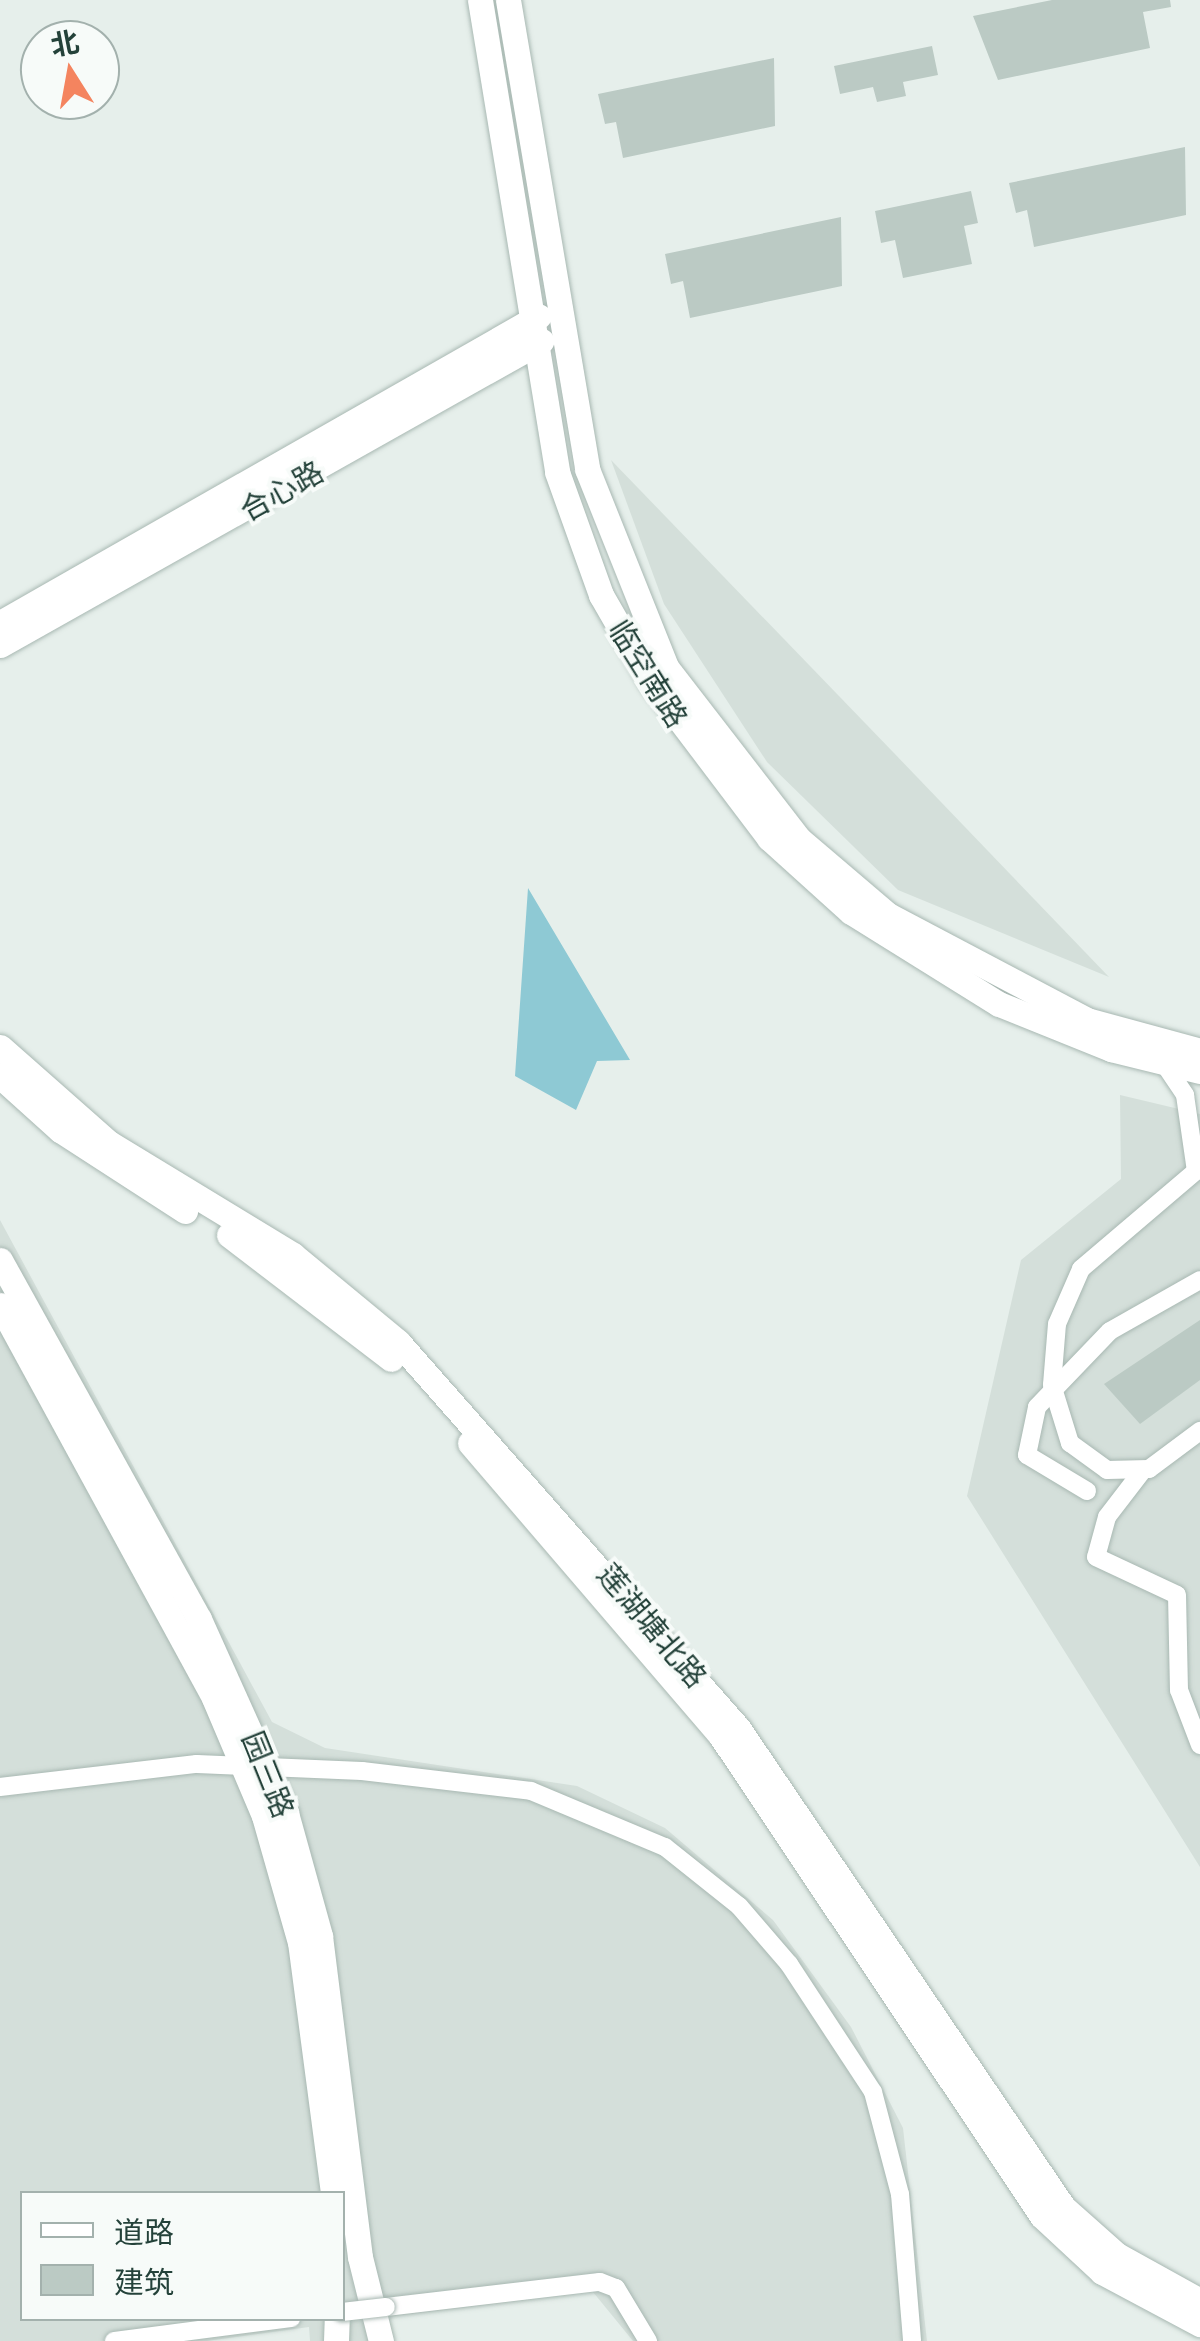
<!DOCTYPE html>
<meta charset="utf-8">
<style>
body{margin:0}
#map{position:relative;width:1200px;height:2341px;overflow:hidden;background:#e6efeb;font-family:"Exo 2","Noto Sans SC",sans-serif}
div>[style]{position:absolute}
.built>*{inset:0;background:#d4dfda}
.water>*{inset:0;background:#8ec9d4}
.building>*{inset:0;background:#bbcac4}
.roads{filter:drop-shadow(0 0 2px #a8b8b2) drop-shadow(0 0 2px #a8b8b2)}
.street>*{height:18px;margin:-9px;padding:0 9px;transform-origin:9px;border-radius:9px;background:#fff}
.secondary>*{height:25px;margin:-12.5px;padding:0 12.5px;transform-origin:12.5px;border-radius:12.5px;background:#fff}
.bridges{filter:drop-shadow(0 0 2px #a8b8b2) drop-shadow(0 0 2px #a8b8b2)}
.street-bridge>*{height:18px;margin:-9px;padding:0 9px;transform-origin:9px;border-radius:9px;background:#fff}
span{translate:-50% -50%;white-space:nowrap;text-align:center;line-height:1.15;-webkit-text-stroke:8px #f7fbf9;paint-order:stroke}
.street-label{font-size:30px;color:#24423a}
.legend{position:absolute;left:20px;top:2191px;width:325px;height:130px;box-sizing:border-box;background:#f7fbf9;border:2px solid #a3b1ad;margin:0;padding:12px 18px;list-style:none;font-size:30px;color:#24423a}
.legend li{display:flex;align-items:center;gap:20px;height:50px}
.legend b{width:50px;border:2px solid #a3b1ad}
.north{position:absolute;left:20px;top:20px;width:100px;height:100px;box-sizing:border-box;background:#f7fbf9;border:2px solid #a3b1ad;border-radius:50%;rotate:349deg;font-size:28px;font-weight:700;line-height:40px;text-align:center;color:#24423a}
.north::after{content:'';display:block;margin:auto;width:35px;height:45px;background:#f4845f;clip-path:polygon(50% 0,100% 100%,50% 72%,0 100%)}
</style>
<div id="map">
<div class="built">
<div style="clip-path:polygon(611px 460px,893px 752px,1109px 977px,898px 890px,767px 762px,664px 604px)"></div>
<div style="clip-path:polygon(1120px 1095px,1200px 1114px,1200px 1867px,967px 1496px,1021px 1260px,1121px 1179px)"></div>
<div style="clip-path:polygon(evenodd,0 1220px,272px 1722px,325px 1748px,577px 1786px,665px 1828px,773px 1920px,851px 2027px,903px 2128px,927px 2341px,633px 2341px,593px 2292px,387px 2317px,392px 2341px,310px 2341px,309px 2327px,207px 2341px,0 2341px,0 1220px,22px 2194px,342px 2194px,342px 2318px,22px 2318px,22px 2194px)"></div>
</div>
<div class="water">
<div style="clip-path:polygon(528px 888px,630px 1060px,597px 1061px,576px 1110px,515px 1076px)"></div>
</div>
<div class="building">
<div style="clip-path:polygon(1052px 0,1170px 0,1171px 7px,1143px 12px,1150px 48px,998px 80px,973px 16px)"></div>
<div style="clip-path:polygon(932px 46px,938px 75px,903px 82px,906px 96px,877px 102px,873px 87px,840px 94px,834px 66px)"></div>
<div style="clip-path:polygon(774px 58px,775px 126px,623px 158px,616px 122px,605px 124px,598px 94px)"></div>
<div style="clip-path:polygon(1185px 147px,1186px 215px,1034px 247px,1027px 210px,1016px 213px,1009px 183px)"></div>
<div style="clip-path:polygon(971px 191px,978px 223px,964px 226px,972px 264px,903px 278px,895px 240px,881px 243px,875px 211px)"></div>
<div style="clip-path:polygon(841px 217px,842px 286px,690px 318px,683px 281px,671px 284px,665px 254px)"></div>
<div style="clip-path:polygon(1200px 1320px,1200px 1380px,1140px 1424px,1104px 1384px)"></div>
</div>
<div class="roads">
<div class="street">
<div style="left:1163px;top:1062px;width:40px;rotate:56deg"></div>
<div style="left:1185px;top:1095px;width:77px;rotate:81.8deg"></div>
<div style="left:1196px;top:1171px;width:151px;rotate:139.6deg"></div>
<div style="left:1081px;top:1269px;width:60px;rotate:113.6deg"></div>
<div style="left:1057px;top:1324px;width:61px;rotate:94.7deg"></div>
<div style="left:1052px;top:1385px;width:61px;rotate:72.8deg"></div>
<div style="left:1070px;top:1443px;width:46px;rotate:36.1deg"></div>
<div style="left:1107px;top:1470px;width:42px;rotate:-1.4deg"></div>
<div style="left:1149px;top:1469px;width:64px;rotate:-36.7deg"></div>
<div style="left:1143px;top:1470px;width:59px;rotate:127.5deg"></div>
<div style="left:1107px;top:1517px;width:41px;rotate:105.4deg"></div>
<div style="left:1096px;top:1557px;width:89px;rotate:25.1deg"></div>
<div style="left:1177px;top:1595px;width:95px;rotate:88.8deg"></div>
<div style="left:1179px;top:1690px;width:59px;rotate:69.1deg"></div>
<div style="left:1087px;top:1491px;width:70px;rotate:-149deg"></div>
<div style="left:1027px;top:1455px;width:49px;rotate:-78.2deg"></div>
<div style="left:1037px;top:1407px;width:105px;rotate:-46.2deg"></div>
<div style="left:1110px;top:1331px;width:103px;rotate:-29.5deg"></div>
<div style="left:0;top:1787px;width:198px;rotate:-6.7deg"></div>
<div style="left:197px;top:1764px;width:165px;rotate:2.4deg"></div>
<div style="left:362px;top:1771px;width:170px;rotate:6.7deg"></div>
<div style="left:531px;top:1791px;width:145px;rotate:22.7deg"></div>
<div style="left:665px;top:1847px;width:95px;rotate:38.6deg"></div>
<div style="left:739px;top:1906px;width:77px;rotate:49.2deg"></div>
<div style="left:789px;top:1964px;width:153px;rotate:56.7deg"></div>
<div style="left:873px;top:2092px;width:106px;rotate:75.2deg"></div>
<div style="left:900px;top:2194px;width:147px;rotate:85.3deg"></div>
<div style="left:386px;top:2307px;width:215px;rotate:-6.7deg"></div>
<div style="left:600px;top:2282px;width:17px;rotate:21deg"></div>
<div style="left:616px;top:2288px;width:62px;rotate:58.9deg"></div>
<div style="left:114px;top:2341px;width:179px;rotate:-7.4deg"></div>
</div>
<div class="secondary">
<div style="left:480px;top:0;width:478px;rotate:80.7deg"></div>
<div style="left:557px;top:472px;width:131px;rotate:70.3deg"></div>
<div style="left:601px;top:595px;width:100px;rotate:60.1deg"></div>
<div style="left:651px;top:682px;width:196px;rotate:52.9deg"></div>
<div style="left:769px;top:838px;width:110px;rotate:42.1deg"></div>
<div style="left:851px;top:912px;width:174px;rotate:31.9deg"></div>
<div style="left:999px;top:1004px;width:121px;rotate:21.9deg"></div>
<div style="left:1111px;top:1049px;width:92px;rotate:13.9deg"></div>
<div style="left:508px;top:0;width:476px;rotate:80.4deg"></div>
<div style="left:587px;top:469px;width:213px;rotate:68.2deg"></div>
<div style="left:666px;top:667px;width:217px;rotate:52.3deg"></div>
<div style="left:799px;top:839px;width:117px;rotate:40.5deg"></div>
<div style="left:888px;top:915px;width:225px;rotate:27.8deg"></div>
<div style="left:1087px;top:1020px;width:117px;rotate:15.3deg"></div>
<div style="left:0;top:623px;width:620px;rotate:-29.66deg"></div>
<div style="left:0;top:645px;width:621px;rotate:-29.33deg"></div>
<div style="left:0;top:1047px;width:145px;rotate:41.4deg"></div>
<div style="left:109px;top:1143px;width:215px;rotate:31.3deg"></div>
<div style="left:293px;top:1255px;width:136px;rotate:39.6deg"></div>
<div style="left:398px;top:1342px;width:514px;rotate:48.63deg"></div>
<div style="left:738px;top:1728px;width:579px;rotate:55.84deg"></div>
<div style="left:1063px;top:2207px;width:72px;rotate:41.6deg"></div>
<div style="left:1117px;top:2255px;width:95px;rotate:29deg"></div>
<div style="left:0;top:1076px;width:81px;rotate:42deg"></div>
<div style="left:60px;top:1130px;width:149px;rotate:32.9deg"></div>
<div style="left:229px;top:1235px;width:204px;rotate:37.4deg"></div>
<div style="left:0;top:1260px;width:410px;rotate:61deg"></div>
<div style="left:199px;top:1619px;width:213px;rotate:65.8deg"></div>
<div style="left:286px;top:1813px;width:128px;rotate:74.5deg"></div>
<div style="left:320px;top:1936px;width:323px;rotate:82.9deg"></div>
<div style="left:360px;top:2257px;width:87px;rotate:76deg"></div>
<div style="left:0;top:1305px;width:447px;rotate:61.4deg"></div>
<div style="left:214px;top:1698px;width:128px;rotate:67deg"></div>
<div style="left:264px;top:1816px;width:131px;rotate:74.1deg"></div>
<div style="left:300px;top:1942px;width:254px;rotate:82.5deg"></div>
<div style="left:470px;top:1443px;width:386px;rotate:49.4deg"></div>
<div style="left:721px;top:1736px;width:577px;rotate:56.23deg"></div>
<div style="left:1042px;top:2216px;width:82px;rotate:43deg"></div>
<div style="left:1102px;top:2272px;width:111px;rotate:28deg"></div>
<div style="left:336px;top:2341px;width:23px;rotate:-88deg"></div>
</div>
</div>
<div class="bridges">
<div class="street-bridge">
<div style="left:342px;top:2312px;width:44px;rotate:-6.5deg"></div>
</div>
</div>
<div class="street-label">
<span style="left:281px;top:490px;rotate:-29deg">合心路</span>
<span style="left:649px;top:673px;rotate:58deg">临空南路</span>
<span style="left:653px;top:1625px;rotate:50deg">莲湖塘北路</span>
<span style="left:269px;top:1774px;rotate:68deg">园三路</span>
</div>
<ul class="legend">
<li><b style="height:12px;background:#fff"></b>道路</li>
<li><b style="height:28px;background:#bbcac4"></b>建筑</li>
</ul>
<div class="north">北</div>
</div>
